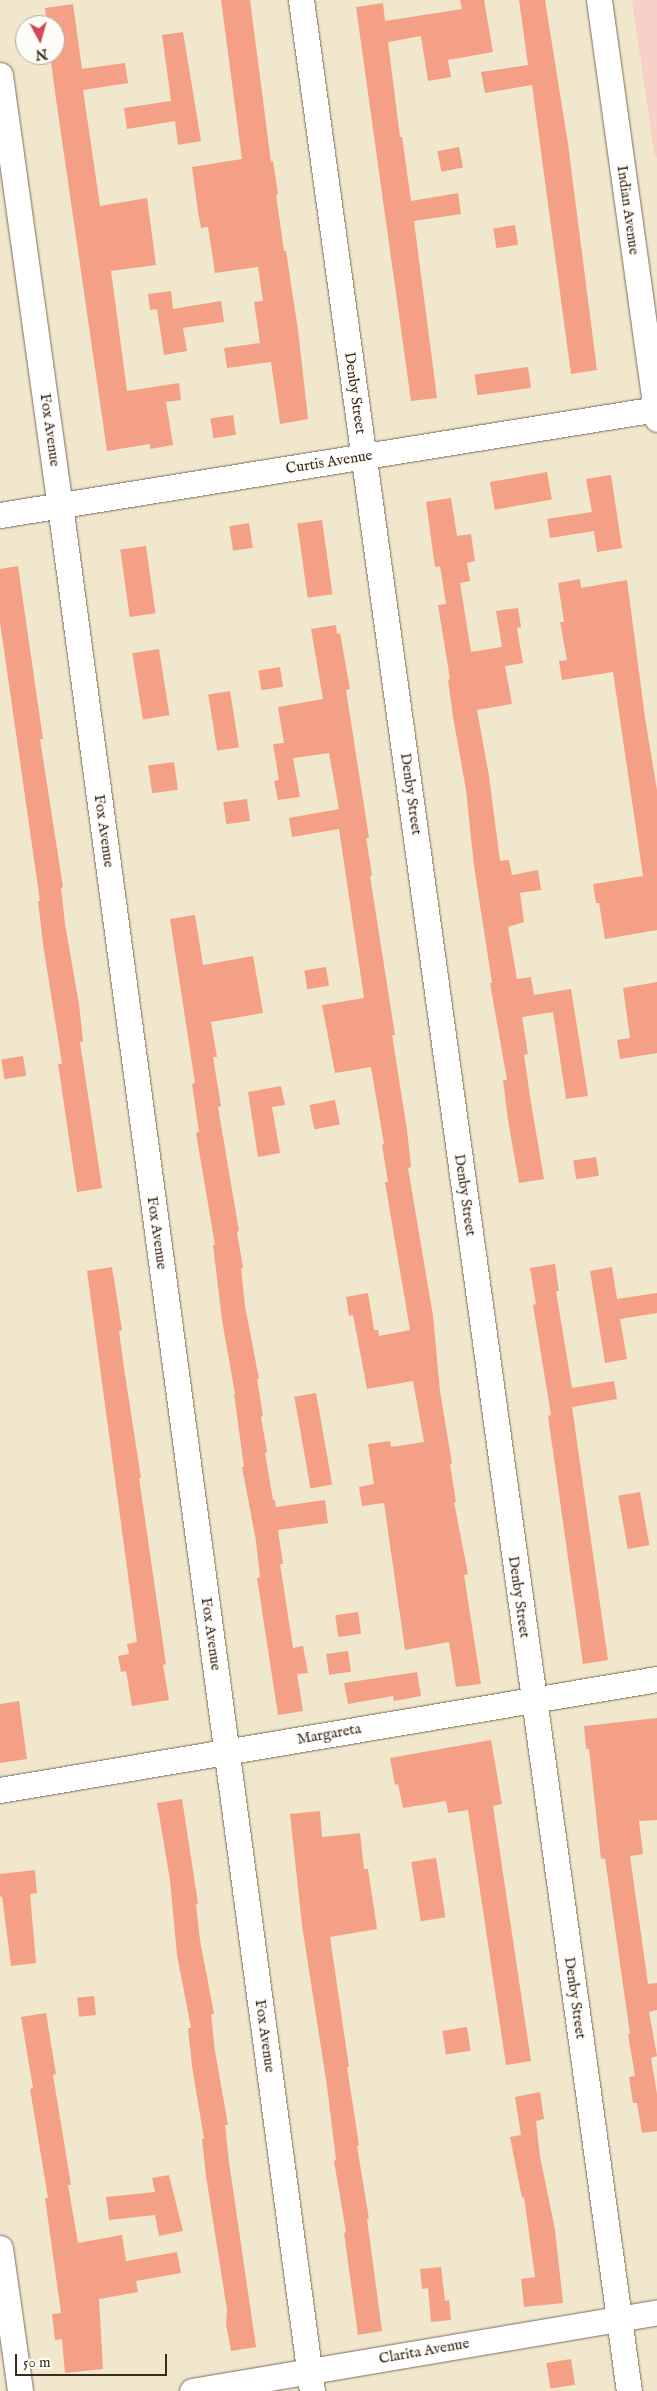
<!DOCTYPE html>
<style>
body{margin:0}
#map{position:relative;width:657px;height:2391px;overflow:hidden;background:#f1e7cc;font-family:"IM FELL English",serif}
div>[style]{position:absolute}
.built>*{inset:0;background:#f7d1c7}
.building>*{inset:0;background:#f4a087;transform-origin:0 0}
.roads{filter:drop-shadow(0 0 1px #7b6c5b) drop-shadow(0 0 1px #7b6c5b)}
.minor>*{height:25px;margin:-12.5px;padding:0 12.5px;transform-origin:12.5px;border-radius:12.5px;background:#fff}
span{translate:-50% -50%;white-space:nowrap;text-align:center;line-height:1.15;-webkit-text-stroke:4px #fdfcf7;paint-order:stroke}
.street-label{font-size:15px;color:#3b2a1e}
.north{position:absolute;left:15px;top:15px;width:50px;height:50px;box-sizing:border-box;background:#fdfcf7;border:1px solid #afa8a0;border-radius:50%;rotate:174deg;font-size:14px;font-weight:700;line-height:20px;text-align:center;color:#3b2a1e}
.north::after{content:'';display:block;margin:auto;width:18px;height:22px;background:#d1495b;clip-path:polygon(50% 0,100% 100%,50% 72%,0 100%)}
.scale{position:absolute;left:15px;top:2354px;width:152px;height:22px;box-sizing:border-box;border:2px solid #3b2a1e;border-top:0;padding-left:6px;font-size:15px;line-height:18px;white-space:nowrap;color:#3b2a1e;-webkit-text-stroke:4px #fdfcf7;paint-order:stroke}
</style>
<div id="map">
<div class="built">
<div style="clip-path:polygon(632px 0,657px 0,657px 157px,655px 158px)"></div>
</div>
<div class="building">
<div style="clip-path:polygon(221px 0,250px 0,271px 162px,273px 161px,278px 194px,276px 195px,284px 251px,286px 251px,298px 330px,308px 419px,280px 424px,271px 362px,227px 368px,224px 348px,260px 343px,254px 302px,263px 301px,258px 267px,215px 273px,208px 227px,201px 228px,198px 212px,192px 167px,242px 159px)"></div>
<div style="clip-path:polygon(460px 0,484px 0,493px 52px,448px 60px,451px 77px,428px 81px,421px 36px,388px 42px,400px 137px,402px 137px,411px 201px,458px 193px,461px 214px,414px 221px,437px 398px,411px 401px,356px 7px,383px 3px,385px 21px,462px 9px)"></div>
<div style="clip-path:polygon(519px 0,545px 0,568px 144px,597px 370px,571px 374px,532px 85px,485px 93px,481px 72px,528px 65px)"></div>
<div style="clip-path:polygon(73px 4px,82px 69px,125px 63px,128px 83px,83px 90px,100px 206px,147px 198px,156px 265px,111px 271px,127px 391px,179px 383px,181px 400px,166px 402px,173px 445px,150px 449px,150px 444px,107px 451px,56px 99px,50px 55px,55px 55px,55px 25px,47px 25px,45px 8px)"></div>
<div style="clip-path:polygon(183px 32px,201px 141px,178px 145px,175px 121px,127px 129px,124px 108px,171px 101px,162px 35px)"></div>
<div style="left:459px;top:147px;width:21px;height:22px;rotate:79deg"></div>
<div style="left:515px;top:225px;width:20px;height:22px;rotate:81deg"></div>
<div style="clip-path:polygon(171px 291px,173px 309px,221px 301px,224px 322px,183px 328px,187px 351px,164px 355px,157px 309px,150px 310px,148px 294px)"></div>
<div style="left:528px;top:367px;width:21px;height:54px;rotate:82deg"></div>
<div style="left:233px;top:415px;width:20px;height:23px;rotate:81deg"></div>
<div style="left:547px;top:472px;width:28px;height:58px;rotate:80deg"></div>
<div style="clip-path:polygon(611px 475px,622px 548px,597px 552px,594px 531px,550px 538px,547px 519px,592px 512px,586px 479px)"></div>
<div style="clip-path:polygon(451px 498px,457px 536px,471px 534px,475px 561px,467px 563px,470px 581px,460px 583px,471px 652px,502px 647px,496px 611px,518px 608px,521px 627px,517px 628px,523px 663px,505px 666px,512px 704px,477px 710px,489px 776px,500px 861px,509px 860px,512px 875px,538px 870px,541px 890px,520px 893px,524px 922px,508px 927px,517px 979px,531px 977px,534px 995px,571px 989px,588px 1096px,566px 1099px,553px 1012px,522px 1017px,528px 1054px,524px 1055px,531px 1103px,544px 1179px,519px 1183px,508px 1120px,503px 1080px,507px 1080px,490px 983px,492px 983px,474px 866px,466px 790px,453px 717px,448px 680px,450px 679px,438px 605px,446px 604px,440px 566px,435px 567px,426px 502px)"></div>
<div style="left:322px;top:520px;width:75px;height:25px;rotate:82deg"></div>
<div style="left:249px;top:523px;width:25px;height:20px;rotate:81deg"></div>
<div style="left:146px;top:546px;width:68px;height:26px;rotate:82deg"></div>
<div style="clip-path:polygon(18px 566px,43px 739px,40px 739px,63px 887px,61px 888px,65px 924px,79px 1004px,83px 1041px,80px 1042px,102px 1188px,77px 1192px,58px 1064px,62px 1064px,43px 944px,38px 901px,40px 901px,0 622px,0 569px)"></div>
<div style="clip-path:polygon(580px 579px,581px 588px,627px 580px,645px 718px,657px 790px,657px 930px,605px 939px,599px 903px,596px 903px,593px 884px,643px 876px,613px 672px,562px 680px,559px 661px,567px 660px,560px 622px,564px 622px,558px 583px)"></div>
<div style="clip-path:polygon(336px 625px,337px 634px,340px 633px,350px 689px,346px 690px,369px 838px,366px 838px,372px 875px,370px 876px,395px 1035px,392px 1035px,407px 1130px,411px 1167px,408px 1168px,433px 1316px,440px 1391px,452px 1464px,450px 1464px,456px 1502px,454px 1502px,468px 1574px,464px 1575px,481px 1684px,456px 1687px,449px 1642px,405px 1650px,384px 1503px,362px 1506px,359px 1487px,374px 1484px,368px 1444px,390px 1441px,391px 1447px,424px 1442px,413px 1381px,367px 1389px,353px 1315px,349px 1316px,346px 1297px,368px 1293px,374px 1330px,378px 1330px,379px 1336px,410px 1330px,385px 1182px,388px 1182px,382px 1145px,384px 1144px,371px 1067px,335px 1073px,322px 1005px,364px 998px,339px 829px,292px 837px,289px 818px,339px 809px,329px 753px,293px 758px,300px 797px,278px 800px,274px 781px,279px 780px,273px 744px,284px 743px,278px 707px,323px 699px,311px 629px)"></div>
<div style="left:159px;top:649px;width:67px;height:27px;rotate:81deg"></div>
<div style="left:280px;top:667px;width:20px;height:22px;rotate:81deg"></div>
<div style="left:230px;top:691px;width:57px;height:22px;rotate:81deg"></div>
<div style="left:174px;top:762px;width:28px;height:26px;rotate:82deg"></div>
<div style="left:247px;top:799px;width:22px;height:24px;rotate:82deg"></div>
<div style="clip-path:polygon(195px 915px,203px 965px,253px 956px,263px 1013px,211px 1022px,217px 1057px,213px 1057px,221px 1106px,218px 1107px,239px 1231px,237px 1232px,243px 1268px,241px 1268px,245px 1306px,259px 1379px,257px 1379px,263px 1416px,261px 1417px,267px 1452px,265px 1453px,273px 1500px,275px 1500px,276px 1507px,325px 1500px,328px 1523px,278px 1530px,283px 1564px,280px 1564px,293px 1648px,303px 1646px,308px 1673px,297px 1674px,303px 1711px,278px 1715px,257px 1578px,260px 1577px,256px 1541px,242px 1467px,244px 1467px,234px 1394px,235px 1394px,222px 1320px,213px 1245px,215px 1245px,196px 1133px,199px 1132px,192px 1084px,195px 1083px,170px 919px)"></div>
<div style="left:326px;top:967px;width:19px;height:22px;rotate:81deg"></div>
<div style="clip-path:polygon(657px 982px,657px 1053px,620px 1059px,617px 1040px,630px 1038px,623px 988px)"></div>
<div style="left:23px;top:1056px;width:20px;height:22px;rotate:81deg"></div>
<div style="clip-path:polygon(281px 1086px,285px 1105px,272px 1107px,280px 1153px,258px 1157px,248px 1092px)"></div>
<div style="left:335px;top:1100px;width:25px;height:26px;rotate:79deg"></div>
<div style="left:596px;top:1157px;width:19px;height:23px;rotate:81deg"></div>
<div style="clip-path:polygon(555px 1264px,559px 1291px,556px 1291px,572px 1388px,614px 1381px,617px 1399px,572px 1407px,608px 1660px,583px 1664px,548px 1416px,551px 1415px,533px 1305px,536px 1304px,530px 1268px)"></div>
<div style="clip-path:polygon(112px 1267px,122px 1330px,119px 1331px,124px 1368px,141px 1478px,139px 1478px,166px 1664px,163px 1665px,169px 1700px,132px 1706px,126px 1671px,121px 1672px,118px 1656px,129px 1654px,127px 1644px,137px 1642px,87px 1271px)"></div>
<div style="clip-path:polygon(612px 1267px,617px 1299px,657px 1293px,657px 1313px,620px 1319px,627px 1359px,605px 1363px,590px 1271px)"></div>
<div style="left:316px;top:1393px;width:93px;height:22px;rotate:80deg"></div>
<div style="left:640px;top:1492px;width:54px;height:22px;rotate:80deg"></div>
<div style="left:358px;top:1612px;width:22px;height:23px;rotate:82deg"></div>
<div style="left:348px;top:1651px;width:21px;height:22px;rotate:82deg"></div>
<div style="clip-path:polygon(417px 1672px,421px 1696px,394px 1701px,393px 1696px,348px 1704px,344px 1683px)"></div>
<div style="clip-path:polygon(19px 1701px,27px 1759px,0 1763px,0 1704px)"></div>
<div style="clip-path:polygon(657px 1718px,657px 1820px,639px 1821px,643px 1854px,630px 1856px,648px 1984px,657px 1983px,657px 2010px,649px 2012px,657px 2056px,651px 2058px,657px 2094px,657px 2131px,642px 2133px,637px 2103px,633px 2103px,629px 2077px,635px 2076px,628px 2034px,630px 2034px,605px 1858px,601px 1859px,589px 1749px,586px 1749px,584px 1726px)"></div>
<div style="clip-path:polygon(491px 1740px,502px 1804px,493px 1806px,531px 2061px,506px 2065px,468px 1810px,448px 1813px,446px 1801px,403px 1808px,398px 1784px,395px 1785px,390px 1758px)"></div>
<div style="clip-path:polygon(182px 1799px,198px 1903px,196px 1904px,200px 1940px,214px 2014px,211px 2014px,215px 2051px,228px 2125px,225px 2125px,229px 2162px,256px 2347px,231px 2351px,226px 2324px,227px 2310px,206px 2176px,202px 2139px,204px 2139px,192px 2066px,188px 2028px,191px 2028px,177px 1955px,170px 1880px,157px 1803px)"></div>
<div style="clip-path:polygon(320px 1811px,322px 1837px,360px 1833px,364px 1869px,368px 1869px,377px 1929px,330px 1937px,349px 2067px,347px 2067px,359px 2145px,357px 2146px,369px 2219px,367px 2219px,382px 2331px,358px 2335px,344px 2233px,346px 2232px,334px 2161px,336px 2160px,327px 2086px,302px 1925px,290px 1814px)"></div>
<div style="left:436px;top:1858px;width:60px;height:25px;rotate:81deg"></div>
<div style="clip-path:polygon(35px 1870px,37px 1893px,30px 1894px,36px 1963px,11px 1966px,2px 1896px,0 1897px,0 1874px)"></div>
<div style="left:94px;top:1996px;width:19px;height:17px;rotate:84deg"></div>
<div style="clip-path:polygon(46px 2013px,56px 2074px,53px 2075px,71px 2185px,68px 2185px,78px 2243px,122px 2235px,126px 2261px,177px 2252px,181px 2273px,136px 2281px,138px 2292px,99px 2299px,103px 2369px,65px 2373px,62px 2339px,55px 2340px,52px 2314px,61px 2313px,45px 2198px,48px 2198px,30px 2089px,33px 2088px,21px 2017px)"></div>
<div style="left:467px;top:2027px;width:24px;height:25px;rotate:81deg"></div>
<div style="clip-path:polygon(540px 2092px,544px 2119px,536px 2121px,540px 2156px,555px 2230px,563px 2303px,524px 2307px,521px 2279px,535px 2277px,524px 2197px,522px 2198px,510px 2137px,521px 2135px,515px 2097px)"></div>
<div style="clip-path:polygon(169px 2175px,183px 2231px,159px 2236px,155px 2215px,109px 2220px,106px 2197px,155px 2192px,152px 2178px)"></div>
<div style="clip-path:polygon(441px 2267px,445px 2301px,449px 2300px,451px 2320px,431px 2322px,428px 2288px,422px 2289px,420px 2269px)"></div>
<div style="left:571px;top:2359px;width:26px;height:25px;rotate:81deg"></div>
</div>
<div class="roads">
<div class="minor">
<div style="left:301px;top:0;width:2413px;rotate:82.19deg"></div>
<div style="left:599px;top:0;width:423px;rotate:82.1deg"></div>
<div style="left:0;top:75px;width:434px;rotate:82.1deg"></div>
<div style="left:60px;top:505px;width:1903px;rotate:82.39deg"></div>
<div style="left:0;top:515px;width:665px;rotate:-9.17deg"></div>
<div style="left:0;top:1790px;width:666px;rotate:-9.59deg"></div>
<div style="left:0;top:2248px;width:144px;rotate:82deg"></div>
<div style="left:192px;top:2391px;width:472px;rotate:-9.6deg"></div>
</div>
</div>
<div class="street-label">
<span style="left:628px;top:210px;rotate:82deg">Indian Avenue</span>
<span style="left:355px;top:393px;rotate:82deg">Denby Street</span>
<span style="left:50px;top:430px;rotate:82deg">Fox Avenue</span>
<span style="left:329px;top:462px;rotate:-9deg">Curtis Avenue</span>
<span style="left:411px;top:794px;rotate:82deg">Denby Street</span>
<span style="left:104px;top:831px;rotate:82deg">Fox Avenue</span>
<span style="left:465px;top:1195px;rotate:82deg">Denby Street</span>
<span style="left:157px;top:1233px;rotate:82deg">Fox Avenue</span>
<span style="left:519px;top:1597px;rotate:82deg">Denby Street</span>
<span style="left:211px;top:1634px;rotate:82deg">Fox Avenue</span>
<span style="left:329px;top:1734px;rotate:-10deg">Margareta</span>
<span style="left:575px;top:1998px;rotate:82deg">Denby Street</span>
<span style="left:265px;top:2036px;rotate:82deg">Fox Avenue</span>
<span style="left:424px;top:2351px;rotate:-10deg">Clarita Avenue</span>
</div>
<div class="north">N</div>
<div class="scale">50 m</div>
</div>
